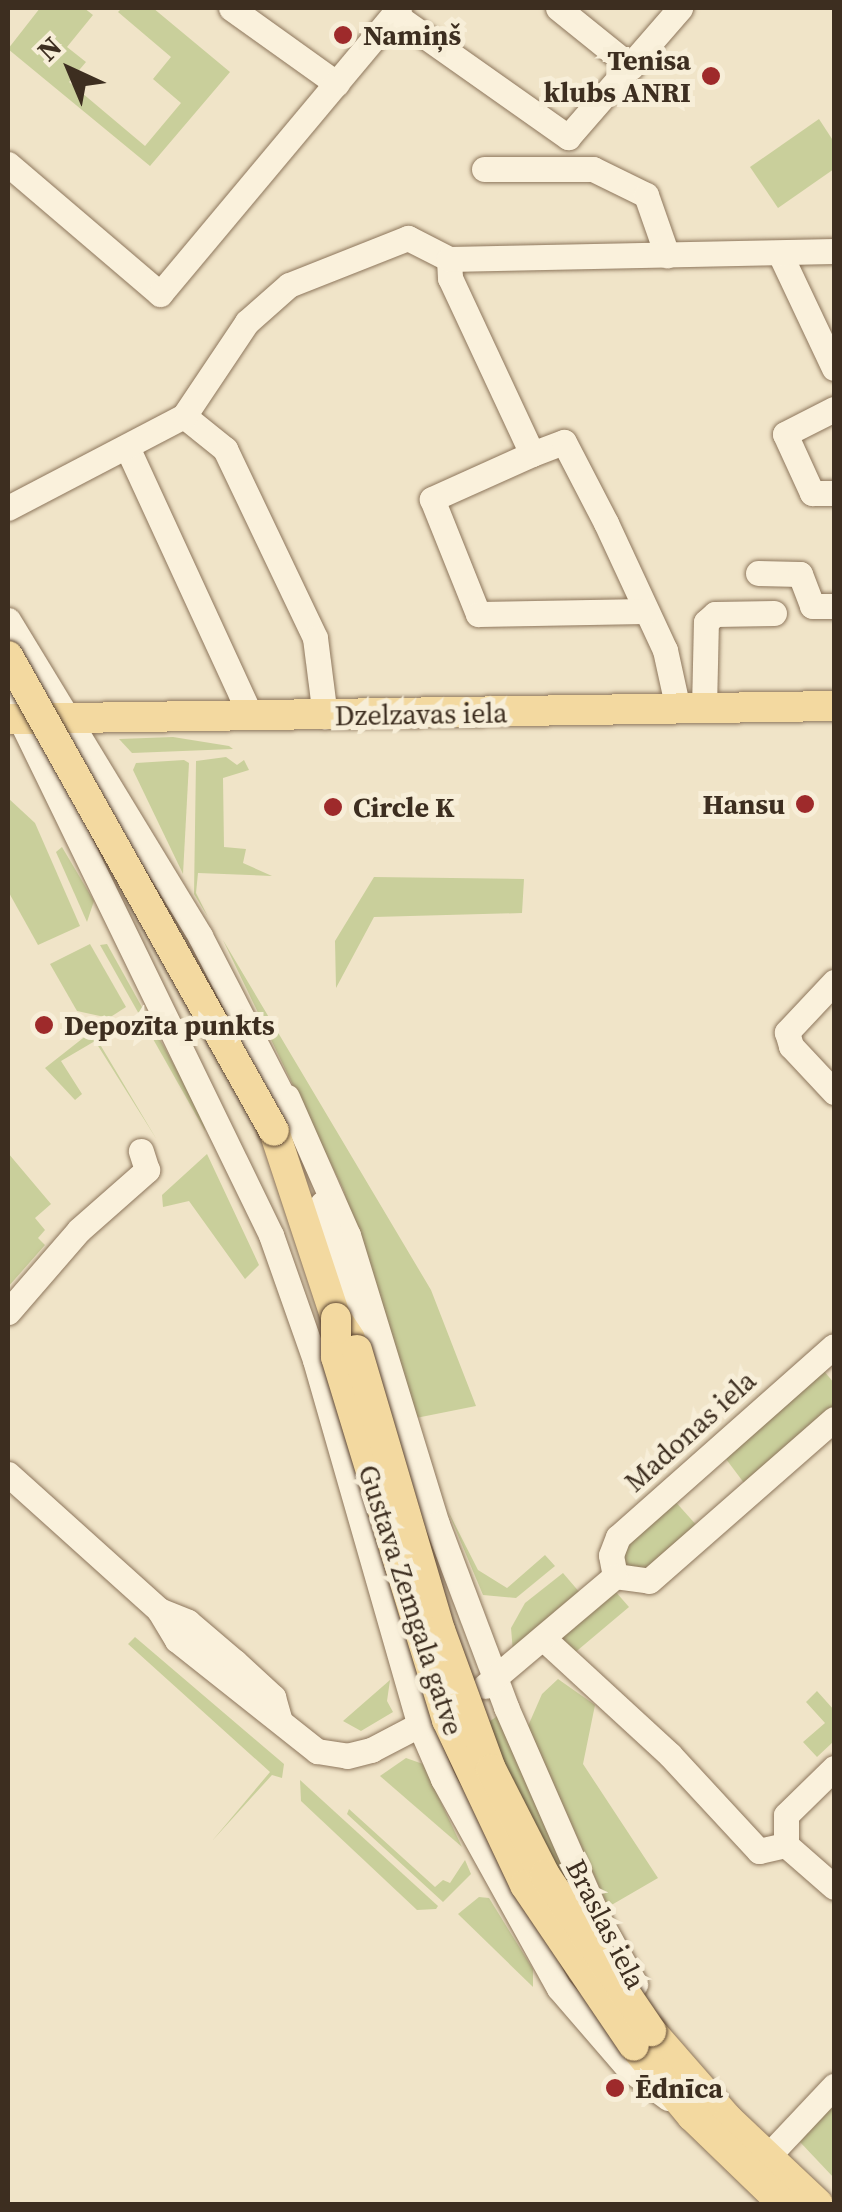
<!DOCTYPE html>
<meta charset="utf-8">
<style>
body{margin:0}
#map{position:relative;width:842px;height:2212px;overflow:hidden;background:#f0e4c8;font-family:"Source Serif 4",serif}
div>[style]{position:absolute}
.green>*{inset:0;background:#c9cf9b}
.roads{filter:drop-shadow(0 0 2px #8d765c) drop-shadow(0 0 2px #8d765c)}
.minor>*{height:25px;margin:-12.5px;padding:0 12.5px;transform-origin:12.5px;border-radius:12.5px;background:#faf1dc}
.major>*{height:30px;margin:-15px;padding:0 15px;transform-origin:15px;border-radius:15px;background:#f3d9a0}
.bridges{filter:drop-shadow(0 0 2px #5b4430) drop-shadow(0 0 2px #5b4430)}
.major-bridge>*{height:30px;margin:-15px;padding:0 15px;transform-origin:15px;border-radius:15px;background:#f3d9a0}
.dots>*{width:28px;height:28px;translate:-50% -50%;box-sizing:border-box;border:5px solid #f7eed8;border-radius:50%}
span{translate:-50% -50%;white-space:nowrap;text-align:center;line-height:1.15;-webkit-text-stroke:10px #f7eed8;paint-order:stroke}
.poi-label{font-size:28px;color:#3d2e20;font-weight:700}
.left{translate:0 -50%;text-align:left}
.right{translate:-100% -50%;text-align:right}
.street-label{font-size:28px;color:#3d2e20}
.frame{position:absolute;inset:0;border:10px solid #3d2e20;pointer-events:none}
.north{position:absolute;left:20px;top:20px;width:100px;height:100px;-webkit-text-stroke:8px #f7eed8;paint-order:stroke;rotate:316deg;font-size:28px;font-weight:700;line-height:40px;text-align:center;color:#3d2e20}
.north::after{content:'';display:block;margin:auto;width:35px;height:45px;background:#3d2e20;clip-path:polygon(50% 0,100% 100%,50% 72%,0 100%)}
</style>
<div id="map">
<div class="green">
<div style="clip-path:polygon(40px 8px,84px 8px,93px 15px,67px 47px,86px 62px,69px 82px,145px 146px,181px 103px,153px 79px,171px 57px,118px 12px,122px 8px,153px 8px,230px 72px,150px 166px,8px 49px)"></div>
<div style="clip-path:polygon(819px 119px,834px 142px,834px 169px,778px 208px,750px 167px)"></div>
<div style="clip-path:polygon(173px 737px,229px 746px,233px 749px,132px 753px,119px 739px)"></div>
<div style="clip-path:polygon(226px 757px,237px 765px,244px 760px,249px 770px,223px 778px,224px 847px,246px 849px,243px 863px,272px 876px,198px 873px,196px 893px,208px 917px,194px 894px,196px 761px)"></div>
<div style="clip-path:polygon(184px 760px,189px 763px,183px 874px,133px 770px,136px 763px)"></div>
<div style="clip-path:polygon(8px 798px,35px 823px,80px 926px,38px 945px,8px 891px)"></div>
<div style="clip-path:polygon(62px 847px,94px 901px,87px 922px,56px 852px)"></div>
<div style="clip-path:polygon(374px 877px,524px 879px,522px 913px,374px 917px,336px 988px,335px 941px)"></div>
<div style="clip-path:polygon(223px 940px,431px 1290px,476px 1406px,416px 1418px,343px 1189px)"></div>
<div style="clip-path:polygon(90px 944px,126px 1007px,109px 1018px,77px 1011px,50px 964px)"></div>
<div style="clip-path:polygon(107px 944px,204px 1119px,205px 1131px,100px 945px)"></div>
<div style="clip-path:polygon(92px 1031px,157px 1140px,95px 1041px,61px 1061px,82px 1094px,75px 1100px,45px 1068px)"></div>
<div style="clip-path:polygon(8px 1153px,51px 1204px,35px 1218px,45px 1230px,38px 1238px,45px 1245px,8px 1287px)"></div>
<div style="clip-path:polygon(207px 1154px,259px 1265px,245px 1279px,189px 1201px,163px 1207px,162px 1195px)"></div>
<div style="clip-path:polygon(824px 1371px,834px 1383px,834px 1410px,744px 1483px,723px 1455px)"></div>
<div style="clip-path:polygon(673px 1499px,699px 1528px,648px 1574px,624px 1568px,620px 1544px)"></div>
<div style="clip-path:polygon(447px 1509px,478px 1570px,507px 1588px,545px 1555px,555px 1566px,516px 1598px,483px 1595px)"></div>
<div style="clip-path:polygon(563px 1573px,581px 1594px,513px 1652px,511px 1628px,525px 1603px)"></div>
<div style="clip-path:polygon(615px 1591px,629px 1607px,572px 1655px,562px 1645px,563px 1633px)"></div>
<div style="clip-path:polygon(135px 1637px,284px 1764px,282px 1778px,272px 1775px,212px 1841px,270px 1772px,128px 1644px)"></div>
<div style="clip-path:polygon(558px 1679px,595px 1705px,583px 1764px,658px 1878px,608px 1907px,528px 1726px,542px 1694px)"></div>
<div style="clip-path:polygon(390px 1680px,387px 1701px,393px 1712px,361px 1731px,343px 1721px)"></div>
<div style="clip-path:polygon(817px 1691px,834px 1710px,834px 1741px,817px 1757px,803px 1742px,825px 1723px,806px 1702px)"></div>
<div style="clip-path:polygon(499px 1715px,581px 1909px,530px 1823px,487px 1723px)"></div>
<div style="clip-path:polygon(406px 1758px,423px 1764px,462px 1847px,380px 1776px)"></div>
<div style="clip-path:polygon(300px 1780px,438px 1906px,436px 1909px,417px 1910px,301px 1801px)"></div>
<div style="clip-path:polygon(349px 1809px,435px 1887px,443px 1880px,450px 1883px,465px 1860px,471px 1874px,443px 1902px,347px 1814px)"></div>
<div style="clip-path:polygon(479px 1897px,489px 1898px,533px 1969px,533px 1987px,458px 1914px)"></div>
<div style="clip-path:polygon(834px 2103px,834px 2178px,800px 2142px)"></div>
</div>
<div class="roads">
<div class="minor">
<div style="left:231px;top:8px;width:130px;rotate:35.6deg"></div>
<div style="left:558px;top:8px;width:94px;rotate:38.9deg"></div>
<div style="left:395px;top:15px;width:212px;rotate:35.2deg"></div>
<div style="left:568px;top:137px;width:171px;rotate:-49deg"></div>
<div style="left:8px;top:164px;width:200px;rotate:40.5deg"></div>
<div style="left:160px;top:294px;width:373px;rotate:-50.1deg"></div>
<div style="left:484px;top:169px;width:109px"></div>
<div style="left:593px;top:169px;width:59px;rotate:26.1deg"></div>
<div style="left:646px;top:195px;width:64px;rotate:70.7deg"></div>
<div style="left:781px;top:256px;width:124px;rotate:64.7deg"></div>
<div style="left:449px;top:259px;width:19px;rotate:87deg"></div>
<div style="left:450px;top:278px;width:194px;rotate:65deg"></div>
<div style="left:532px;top:454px;width:34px;rotate:-21deg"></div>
<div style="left:564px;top:442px;width:91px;rotate:62.6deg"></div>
<div style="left:606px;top:523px;width:140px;rotate:65.1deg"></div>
<div style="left:665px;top:650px;width:60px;rotate:77.6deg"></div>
<div style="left:834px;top:409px;width:55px;rotate:153deg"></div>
<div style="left:785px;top:434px;width:65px;rotate:65.4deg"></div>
<div style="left:812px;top:493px;width:22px"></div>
<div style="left:184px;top:416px;width:53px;rotate:38.8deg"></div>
<div style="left:225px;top:449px;width:209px;rotate:64.5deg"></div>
<div style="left:315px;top:638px;width:79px;rotate:82.7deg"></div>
<div style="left:127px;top:447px;width:297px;rotate:65.3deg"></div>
<div style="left:532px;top:454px;width:110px;rotate:155.8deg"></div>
<div style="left:432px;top:499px;width:124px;rotate:68.2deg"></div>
<div style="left:478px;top:614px;width:168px;rotate:-1deg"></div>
<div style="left:8px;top:508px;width:199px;rotate:-27.6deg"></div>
<div style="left:184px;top:416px;width:113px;rotate:-56.2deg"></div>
<div style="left:247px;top:322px;width:56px;rotate:-41.4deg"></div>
<div style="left:289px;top:285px;width:128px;rotate:-21.6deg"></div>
<div style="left:408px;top:238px;width:46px;rotate:27.1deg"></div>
<div style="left:449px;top:259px;width:385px;rotate:-1.2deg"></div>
<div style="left:758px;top:573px;width:42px;rotate:1.4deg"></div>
<div style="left:800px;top:574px;width:34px;rotate:69deg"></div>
<div style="left:812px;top:606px;width:22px"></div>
<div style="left:8px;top:620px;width:370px;rotate:58.7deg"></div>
<div style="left:200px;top:936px;width:196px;rotate:62.7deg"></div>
<div style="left:8px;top:694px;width:602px;rotate:64.07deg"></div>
<div style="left:271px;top:1235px;width:133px;rotate:70.6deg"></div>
<div style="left:315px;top:1360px;width:381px;rotate:74deg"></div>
<div style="left:420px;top:1726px;width:58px;rotate:66.5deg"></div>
<div style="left:443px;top:1779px;width:239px;rotate:61deg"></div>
<div style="left:559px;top:1988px;width:107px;rotate:49.2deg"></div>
<div style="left:629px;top:2069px;width:49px;rotate:36.6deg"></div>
<div style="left:704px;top:708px;width:86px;rotate:-88.7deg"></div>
<div style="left:706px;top:622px;width:12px;rotate:-42deg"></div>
<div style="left:715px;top:614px;width:59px;rotate:-1deg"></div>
<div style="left:834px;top:982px;width:69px;rotate:133.2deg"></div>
<div style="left:787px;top:1032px;width:15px;rotate:74deg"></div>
<div style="left:791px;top:1046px;width:63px;rotate:46.9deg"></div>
<div style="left:287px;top:1097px;width:151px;rotate:66.2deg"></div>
<div style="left:348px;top:1235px;width:302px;rotate:72.9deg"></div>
<div style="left:437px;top:1524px;width:196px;rotate:69.3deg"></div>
<div style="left:506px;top:1707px;width:230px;rotate:66.4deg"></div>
<div style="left:598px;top:1918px;width:76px;rotate:60.7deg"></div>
<div style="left:322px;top:1204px;width:140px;rotate:76.4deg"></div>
<div style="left:8px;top:1312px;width:108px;rotate:-49.1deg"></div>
<div style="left:79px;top:1230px;width:91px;rotate:-41.4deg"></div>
<div style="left:147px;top:1170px;width:20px;rotate:-108deg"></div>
<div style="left:8px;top:1474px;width:203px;rotate:42deg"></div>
<div style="left:159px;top:1610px;width:35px;rotate:59deg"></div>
<div style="left:177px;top:1640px;width:179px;rotate:38.4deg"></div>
<div style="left:317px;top:1751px;width:30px;rotate:9deg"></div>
<div style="left:347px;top:1756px;width:25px;rotate:-14deg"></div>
<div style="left:371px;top:1750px;width:71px;rotate:-27.6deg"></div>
<div style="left:615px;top:1576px;width:21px;rotate:-101deg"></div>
<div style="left:611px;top:1555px;width:19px;rotate:-69deg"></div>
<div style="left:618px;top:1537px;width:288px;rotate:-41.5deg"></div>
<div style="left:615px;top:1576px;width:34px;rotate:8deg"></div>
<div style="left:649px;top:1581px;width:246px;rotate:-41.2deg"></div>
<div style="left:159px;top:1610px;width:31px;rotate:22deg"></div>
<div style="left:188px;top:1622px;width:62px;rotate:40.4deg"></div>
<div style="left:235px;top:1662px;width:52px;rotate:42.6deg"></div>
<div style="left:273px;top:1697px;width:22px;rotate:74deg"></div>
<div style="left:544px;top:1639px;width:171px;rotate:42.6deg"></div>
<div style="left:670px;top:1755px;width:131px;rotate:47.2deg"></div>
<div style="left:759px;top:1851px;width:28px;rotate:-13deg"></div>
<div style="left:786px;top:1845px;width:64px;rotate:41.2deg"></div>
<div style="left:485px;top:1686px;width:170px;rotate:-40.2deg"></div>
<div style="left:786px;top:1845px;width:30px;rotate:-90deg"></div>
<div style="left:786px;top:1815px;width:67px;rotate:-44.4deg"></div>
<div style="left:767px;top:2157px;width:98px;rotate:-46.7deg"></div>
</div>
<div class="major">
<div style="left:8px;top:719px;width:826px;rotate:-0.9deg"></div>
<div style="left:274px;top:1131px;width:197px;rotate:71.7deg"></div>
<div style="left:336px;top:1318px;width:25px;rotate:56deg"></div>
<div style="left:651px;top:2031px;width:118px;rotate:48.8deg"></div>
<div style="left:729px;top:2120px;width:122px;rotate:43.3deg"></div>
<div style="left:634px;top:2046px;width:91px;rotate:50.4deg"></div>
<div style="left:692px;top:2116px;width:127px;rotate:44deg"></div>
</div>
</div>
<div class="bridges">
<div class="major-bridge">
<div style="left:8px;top:656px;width:544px;rotate:60.75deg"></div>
<div style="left:336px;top:1318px;width:39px;rotate:90deg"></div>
<div style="left:336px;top:1357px;width:380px;rotate:73deg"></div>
<div style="left:447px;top:1720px;width:183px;rotate:64.7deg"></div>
<div style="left:525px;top:1885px;width:194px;rotate:55.9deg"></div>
<div style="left:357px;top:1350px;width:292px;rotate:73.5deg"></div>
<div style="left:440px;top:1630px;width:148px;rotate:69.9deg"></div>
<div style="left:491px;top:1769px;width:119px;rotate:63deg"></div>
<div style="left:545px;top:1875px;width:189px;rotate:55.8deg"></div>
</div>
</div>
<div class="dots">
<div style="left:343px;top:35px;background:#9e2a2b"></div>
<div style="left:711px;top:76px;background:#9e2a2b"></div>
<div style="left:805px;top:804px;background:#9e2a2b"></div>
<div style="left:333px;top:807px;background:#9e2a2b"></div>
<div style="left:44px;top:1025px;background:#9e2a2b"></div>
<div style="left:615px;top:2088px;background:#9e2a2b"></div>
</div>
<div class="poi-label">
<span class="left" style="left:363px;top:35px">Namiņš</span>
<span class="right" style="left:691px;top:76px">Tenisa<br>klubs ANRI</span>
<span class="right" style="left:785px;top:804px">Hansu</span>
<span class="left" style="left:353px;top:807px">Circle K</span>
<span class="left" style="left:64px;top:1025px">Depozīta punkts</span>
<span class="left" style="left:635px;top:2088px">Ēdnīca</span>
</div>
<div class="street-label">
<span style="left:421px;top:714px;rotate:-1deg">Dzelzavas iela</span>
<span style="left:690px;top:1431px;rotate:-42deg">Madonas iela</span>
<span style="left:411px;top:1600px;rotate:72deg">Gustava Zemgala gatve</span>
<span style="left:606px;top:1924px;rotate:63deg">Braslas iela</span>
</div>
<div class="frame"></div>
<div class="north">N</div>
</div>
